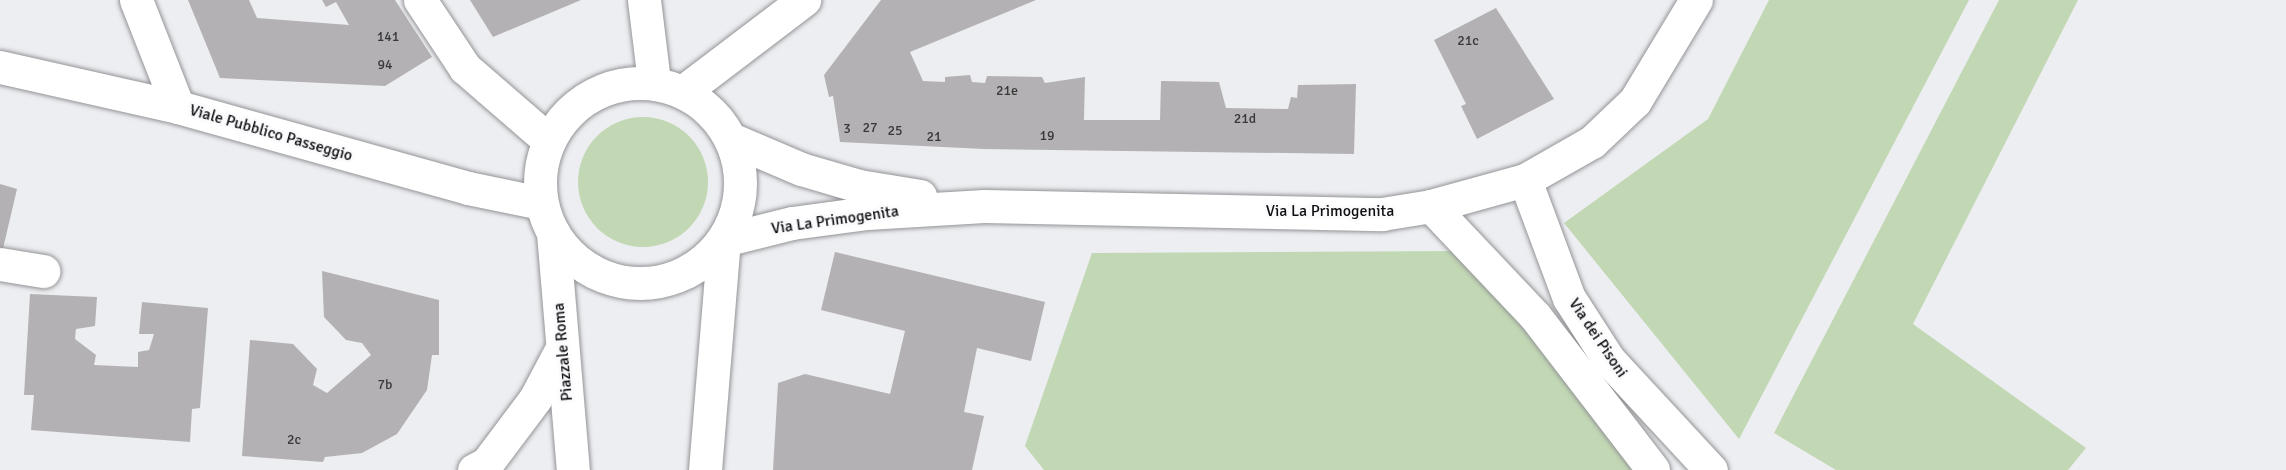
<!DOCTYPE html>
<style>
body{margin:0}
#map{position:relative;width:2286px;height:470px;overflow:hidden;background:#edeef1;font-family:Signika,sans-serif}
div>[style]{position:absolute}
.green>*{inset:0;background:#c2d8b4}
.round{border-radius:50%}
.building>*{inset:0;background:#b3b1b3}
.roads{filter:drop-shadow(0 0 2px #939497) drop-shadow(0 0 2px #939497)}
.minor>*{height:33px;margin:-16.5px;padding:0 16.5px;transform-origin:16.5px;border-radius:16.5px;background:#fff}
.secondary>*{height:33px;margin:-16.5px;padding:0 16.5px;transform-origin:16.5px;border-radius:16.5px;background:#fff}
.secondary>.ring{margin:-16.5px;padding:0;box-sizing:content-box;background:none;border:33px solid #fff;border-radius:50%}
span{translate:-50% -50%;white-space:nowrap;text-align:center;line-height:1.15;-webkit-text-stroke:6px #fbfbfe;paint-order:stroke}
.number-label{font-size:14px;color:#383839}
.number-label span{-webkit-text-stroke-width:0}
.street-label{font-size:16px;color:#0f0f10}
</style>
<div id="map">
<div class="green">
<div style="clip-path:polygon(1769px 0,1969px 0,1739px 439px,1564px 223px,1708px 119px)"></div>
<div style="clip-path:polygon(1999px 0,2078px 0,1913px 324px,2086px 448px,2068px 470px,1836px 470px,1774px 433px)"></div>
<div class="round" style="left:578px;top:117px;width:130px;height:130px"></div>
<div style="clip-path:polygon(1456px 251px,1544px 337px,1645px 470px,1044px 470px,1025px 446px,1092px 253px)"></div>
</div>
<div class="building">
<div style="clip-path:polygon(188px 0,249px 0,257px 18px,349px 25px,336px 2px,326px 7px,322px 0,395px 0,432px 57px,385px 86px,220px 78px)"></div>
<div style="clip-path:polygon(470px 0,581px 0,493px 37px)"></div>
<div style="clip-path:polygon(881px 0,1036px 0,910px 52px,923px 81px,945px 82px,945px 77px,970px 75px,972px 82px,985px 83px,987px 76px,1042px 77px,1045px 83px,1085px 77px,1084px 120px,1160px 120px,1161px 81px,1219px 82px,1226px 108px,1288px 109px,1291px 97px,1297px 98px,1298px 85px,1356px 84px,1354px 154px,984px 149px,840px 142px,833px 96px,829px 97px,824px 75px)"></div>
<div style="clip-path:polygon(1496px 8px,1554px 99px,1477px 139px,1461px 106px,1466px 104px,1434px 40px)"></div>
<div style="clip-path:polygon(0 184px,17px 189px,1px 257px,0 257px)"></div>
<div style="clip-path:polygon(835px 252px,1045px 302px,1031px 361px,977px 348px,964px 412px,984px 416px,972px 470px,773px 470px,778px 383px,805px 374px,890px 394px,905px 331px,821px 310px)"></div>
<div style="clip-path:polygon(322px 271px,439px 300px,439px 355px,432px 355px,427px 390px,397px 434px,362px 453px,325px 457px,323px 462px,242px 456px,250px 340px,293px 344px,317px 369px,313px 385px,327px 393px,371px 355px,362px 343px,346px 340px,324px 317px)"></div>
<div style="clip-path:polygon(30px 294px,97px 297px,95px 326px,76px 329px,75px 339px,96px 355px,94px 365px,138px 367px,138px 352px,149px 350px,154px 334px,139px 334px,142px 302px,208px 308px,200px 408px,192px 409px,190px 442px,31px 430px,34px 395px,24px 395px)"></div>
</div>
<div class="roads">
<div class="minor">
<div style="left:136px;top:0;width:115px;rotate:68.6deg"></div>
<div style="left:420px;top:0;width:82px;rotate:56.5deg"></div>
<div style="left:465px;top:68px;width:110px;rotate:40.9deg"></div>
<div style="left:644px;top:0;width:83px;rotate:83deg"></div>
<div style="left:0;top:67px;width:182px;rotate:12.7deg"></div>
<div style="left:178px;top:107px;width:301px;rotate:15.6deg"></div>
<div style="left:468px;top:188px;width:75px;rotate:11.6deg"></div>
<div style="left:684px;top:91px;width:151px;rotate:-37.2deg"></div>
<div style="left:1525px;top:180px;width:126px;rotate:69.6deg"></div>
<div style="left:1569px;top:298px;width:74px;rotate:57.2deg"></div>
<div style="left:1609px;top:360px;width:150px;rotate:47.2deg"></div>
<div style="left:1431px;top:206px;width:151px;rotate:46.6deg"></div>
<div style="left:1535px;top:316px;width:194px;rotate:52.5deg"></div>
<div style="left:0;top:264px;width:44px;rotate:9.2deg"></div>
</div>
<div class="secondary">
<div class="ring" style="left:540px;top:83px;width:167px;height:167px"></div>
<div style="left:733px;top:140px;width:74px;rotate:23.1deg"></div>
<div style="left:801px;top:169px;width:60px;rotate:16.3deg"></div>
<div style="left:859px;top:186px;width:62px;rotate:9.3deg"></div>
<div style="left:553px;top:233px;width:238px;rotate:85.2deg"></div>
<div style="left:474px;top:470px;width:15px;rotate:-28deg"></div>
<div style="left:487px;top:463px;width:80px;rotate:-53.1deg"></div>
<div style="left:535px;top:399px;width:58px;rotate:-62.1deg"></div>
<div style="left:705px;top:470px;width:231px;rotate:-85.3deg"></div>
<div style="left:724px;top:240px;width:70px;rotate:-14deg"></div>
<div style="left:792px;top:223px;width:76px;rotate:-7.6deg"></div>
<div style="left:867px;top:213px;width:117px;rotate:-3.4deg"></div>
<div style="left:984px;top:206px;width:398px;rotate:1.2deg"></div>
<div style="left:1382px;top:214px;width:50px;rotate:-9.3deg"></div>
<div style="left:1431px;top:206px;width:98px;rotate:-15.5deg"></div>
<div style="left:1525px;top:180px;width:77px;rotate:-29.6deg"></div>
<div style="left:1592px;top:142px;width:59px;rotate:-43.6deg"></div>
<div style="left:1635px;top:101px;width:118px;rotate:-58.9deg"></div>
</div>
</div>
<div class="number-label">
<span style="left:388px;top:37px">141</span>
<span style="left:1468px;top:41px">21c</span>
<span style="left:385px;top:65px">94</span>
<span style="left:1007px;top:91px">21e</span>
<span style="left:1245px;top:119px">21d</span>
<span style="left:870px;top:128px">27</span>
<span style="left:847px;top:129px">3</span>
<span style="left:895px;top:131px">25</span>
<span style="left:1047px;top:136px">19</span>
<span style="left:934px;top:137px">21</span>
<span style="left:385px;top:385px">7b</span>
<span style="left:294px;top:440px">2c</span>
</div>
<div class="street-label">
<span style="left:271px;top:133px;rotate:16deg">Viale Pubblico Passeggio</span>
<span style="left:1330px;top:211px">Via La Primogenita</span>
<span style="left:835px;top:220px;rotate:-8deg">Via La Primogenita</span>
<span style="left:1598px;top:338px;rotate:56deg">Via dei Pisoni</span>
<span style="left:563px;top:352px;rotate:-95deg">Piazzale Roma</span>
</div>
</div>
